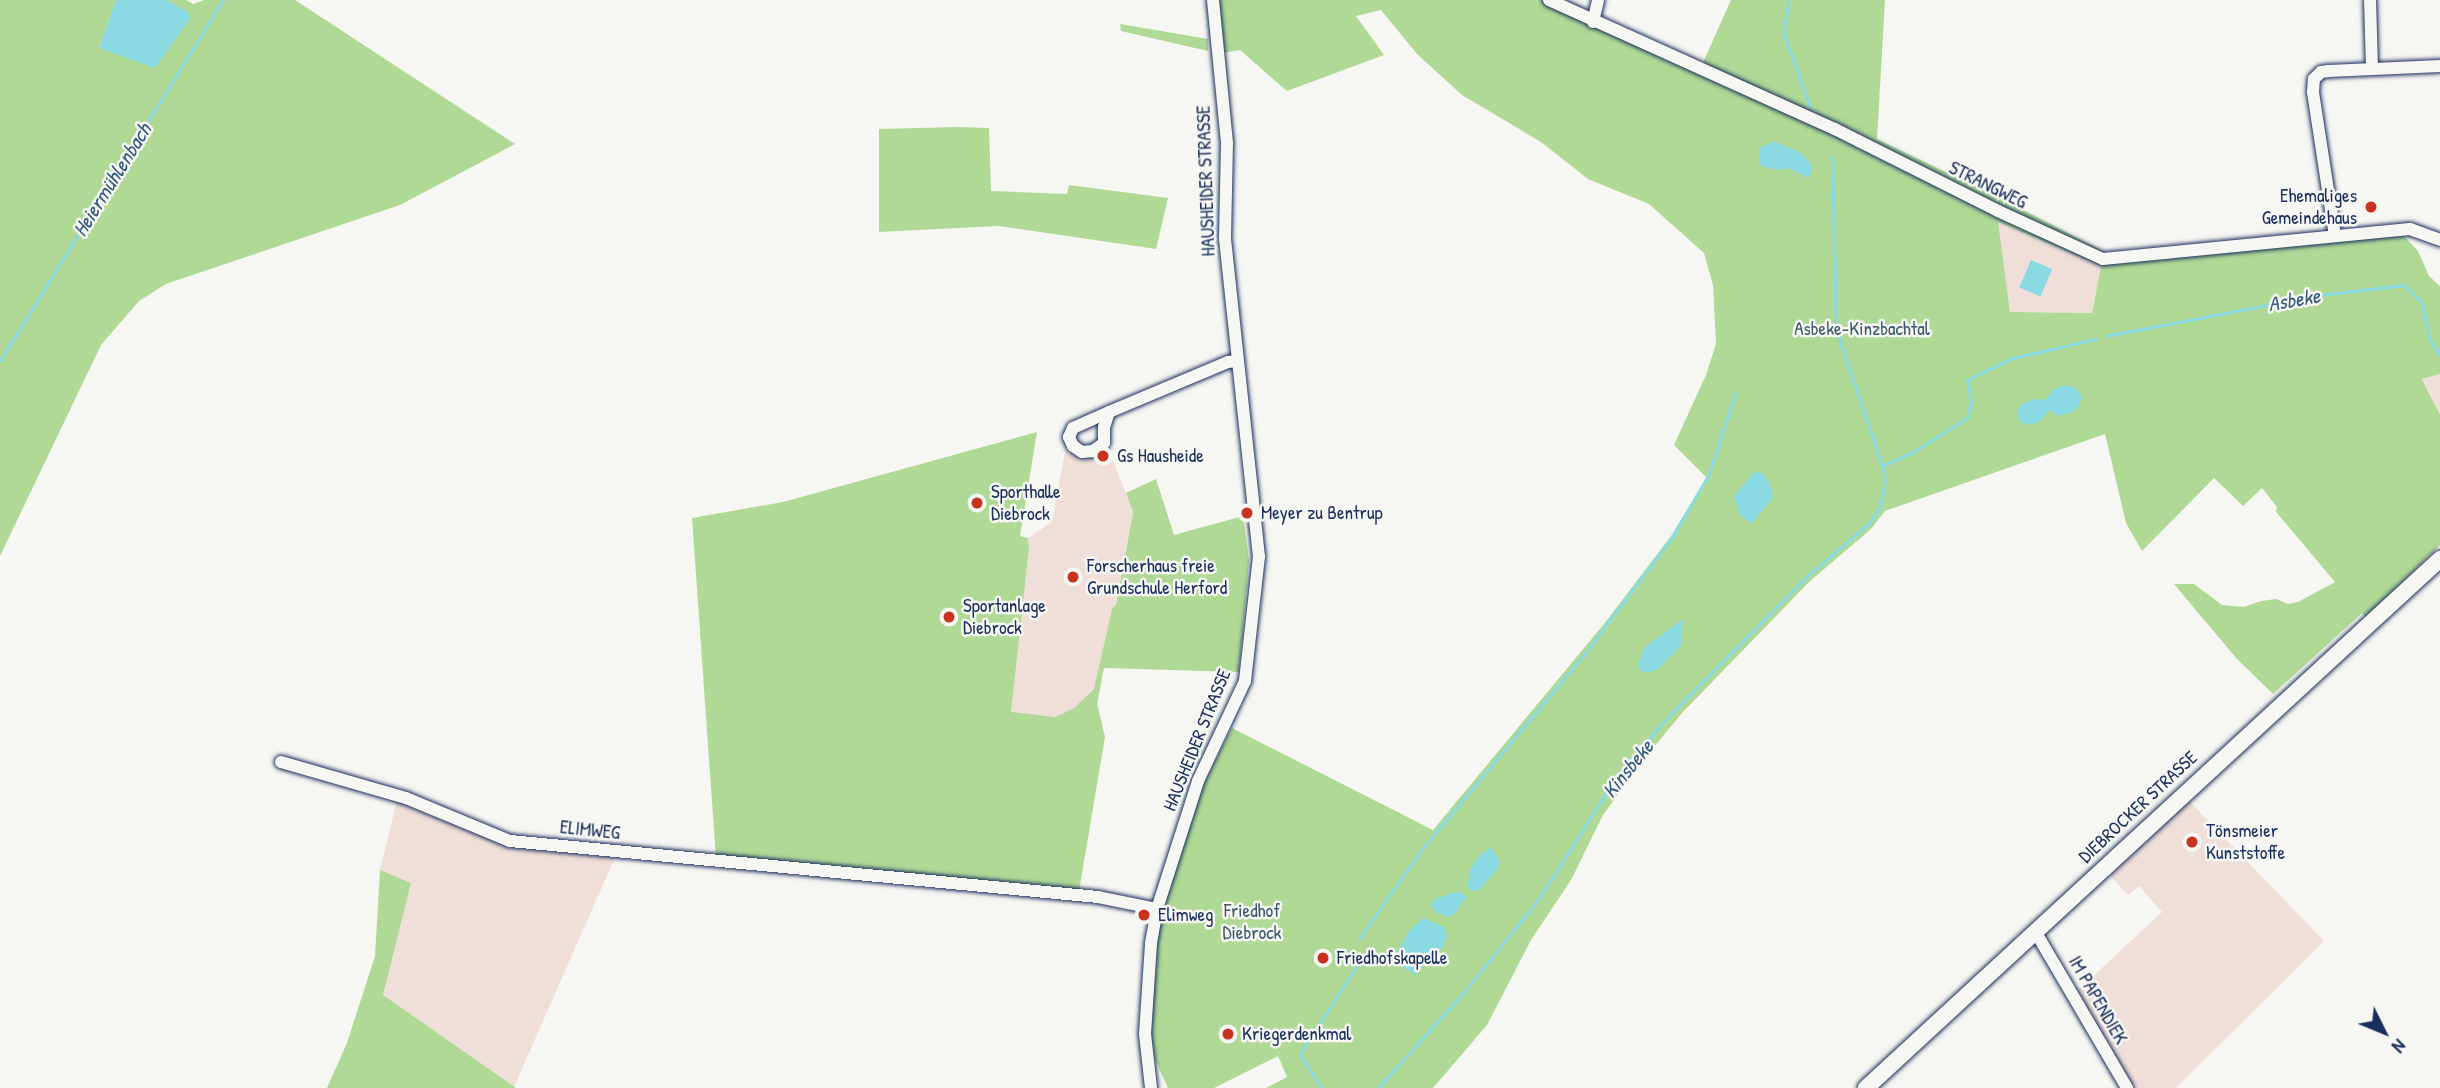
<!DOCTYPE html>
<meta charset="utf-8">
<style>
body{margin:0}
#map{position:relative;width:2440px;height:1088px;overflow:hidden;background:#f6f6f2;font-family:"Patrick Hand",sans-serif}
div>[style]{position:absolute}
.built>*{inset:0;background:#f0dfd9}
.green>*{inset:0;background:#b0d996}
.water>*{inset:0;background:#89dae2;transform-origin:0 0}
.stream>*{height:2.5px;margin:-1.25px;padding:0 1.25px;transform-origin:1.25px;border-radius:1.25px;background:#89dae2}
.roads{filter:drop-shadow(0 0 2px #1b2f5e) drop-shadow(0 0 2px #1b2f5e)}
.minor>*{height:12px;margin:-6px;padding:0 6px;transform-origin:6px;border-radius:6px;background:#f6f6f2}
.secondary>*{height:16px;margin:-8px;padding:0 8px;transform-origin:8px;border-radius:8px;background:#f6f6f2}
.dots>*{width:19px;height:19px;translate:-50% -50%;box-sizing:border-box;border:4px solid #f6f6f2;border-radius:50%}
span{translate:-50% -50%;white-space:nowrap;text-align:center;line-height:1.15;-webkit-text-stroke:5px #f6f6f2;paint-order:stroke}
.street-label{font-size:19px;color:#1b2f5e}
.poi-label{font-size:19px;color:#1b2f5e}
.right{translate:-100% -50%;text-align:right}
.left{translate:0 -50%;text-align:left}
.park-label{font-size:19px;color:#405a6c}
.water-label{font-size:21px;color:#365a7f;font-style:italic}
.north{position:absolute;left:2349px;top:997px;width:70px;height:70px;-webkit-text-stroke:5px #f6f6f2;paint-order:stroke;rotate:133deg;font-size:19px;font-weight:700;line-height:28px;text-align:center;color:#1b2f5e}
.north::after{content:'';display:block;margin:auto;width:24px;height:32px;background:#1b2f5e;clip-path:polygon(50% 0,100% 100%,50% 72%,0 100%)}
</style>
<div id="map">
<div class="built">
<div style="clip-path:polygon(1997px 222px,2101px 266px,2092px 313px,2010px 312px)"></div>
<div style="clip-path:polygon(2440px 374px,2440px 415px,2422px 378px)"></div>
<div style="clip-path:polygon(1065px 452px,1113px 461px,1133px 511px,1094px 722px,1010px 713px,1029px 548px,1028px 538px,1052px 522px)"></div>
<div style="clip-path:polygon(397px 800px,500px 842px,616px 855px,514px 1087px,382px 995px,411px 883px,380px 870px)"></div>
<div style="clip-path:polygon(2189px 801px,2324px 941px,2176px 1088px,2131px 1088px,2076px 992px,2162px 912px,2139px 886px,2128px 895px,2109px 874px)"></div>
</div>
<div class="green">
<div style="clip-path:polygon(0 0,116px 0,99px 48px,188px 12px,166px 0,186px 0,193px 4px,204px 0,295px 0,515px 144px,400px 205px,166px 284px,139px 301px,101px 345px,0 556px)"></div>
<div style="clip-path:polygon(evenodd,1217px 0,1558px 0,1701px 67px,1731px 0,1885px 0,1877px 139px,2002px 199px,2103px 251px,2107px 257px,2401px 233px,2418px 251px,2429px 276px,2440px 286px,2440px 374px,2422px 379px,2440px 415px,2440px 545px,2366px 617px,2362px 613px,2273px 694px,2237px 659px,2174px 584px,2194px 584px,2222px 605px,2244px 607px,2261px 601px,2276px 599px,2288px 604px,2298px 602px,2335px 582px,2276px 512px,2277px 507px,2262px 488px,2243px 506px,2214px 478px,2142px 551px,2126px 523px,2105px 434px,1885px 511px,1871px 529px,1809px 582px,1682px 713px,1643px 760px,1603px 815px,1571px 880px,1531px 940px,1487px 1025px,1433px 1088px,1266px 1088px,1287px 1077px,1278px 1056px,1214px 1088px,1168px 1088px,1153px 1055px,1150px 1029px,1153px 944px,1161px 902px,1202px 787px,1232px 728px,1433px 830px,1604px 624px,1671px 536px,1707px 478px,1674px 445px,1706px 375px,1716px 344px,1713px 285px,1704px 253px,1649px 204px,1588px 179px,1541px 142px,1462px 95px,1417px 54px,1381px 10px,1356px 16px,1384px 55px,1287px 91px,1240px 50px,1222px 53px,1217px 0,1998px 222px,2101px 266px,2092px 313px,2010px 312px,1998px 222px)"></div>
<div style="clip-path:polygon(1120px 24px,1208px 39px,1208px 51px,1121px 31px)"></div>
<div style="clip-path:polygon(958px 127px,989px 128px,991px 191px,1067px 194px,1069px 185px,1168px 198px,1156px 249px,999px 226px,879px 232px,879px 129px)"></div>
<div style="clip-path:polygon(1037px 432px,1020px 536px,1028px 538px,1029px 548px,1011px 712px,1055px 717px,1073px 709px,1094px 689px,1112px 609px,1116px 605px,1133px 512px,1126px 493px,1156px 479px,1174px 535px,1243px 516px,1249px 560px,1239px 672px,1104px 668px,1097px 703px,1105px 737px,1079px 891px,716px 858px,692px 518px,783px 502px)"></div>
<div style="clip-path:polygon(380px 870px,411px 883px,383px 995px,516px 1088px,327px 1088px,347px 1043px,375px 956px)"></div>
</div>
<div class="water">
<div style="clip-path:polygon(116px 0,166px 0,188px 12px,190px 19px,155px 68px,99px 48px)"></div>
<div style="clip-path:polygon(1773px 141px,1799px 152px,1810px 162px,1812px 172px,1808px 178px,1788px 168px,1780px 170px,1763px 167px,1759px 163px,1760px 148px)"></div>
<div style="left:2031px;top:260px;width:23px;height:30px;rotate:23deg"></div>
<div style="clip-path:polygon(2065px 385px,2074px 387px,2082px 396px,2079px 406px,2071px 413px,2058px 416px,2050px 410px,2039px 422px,2027px 425px,2019px 421px,2017px 411px,2022px 404px,2034px 399px,2046px 400px,2053px 390px)"></div>
<div style="clip-path:polygon(1754px 472px,1762px 473px,1769px 482px,1773px 498px,1751px 524px,1739px 514px,1734px 496px)"></div>
<div style="clip-path:polygon(1683px 619px,1681px 646px,1658px 669px,1648px 673px,1640px 670px,1638px 663px,1645px 647px)"></div>
<div style="clip-path:polygon(1491px 847px,1500px 861px,1497px 870px,1478px 891px,1470px 890px,1467px 885px,1471px 868px,1478px 857px)"></div>
<div style="clip-path:polygon(1455px 892px,1462px 893px,1467px 898px,1460px 904px,1457px 912px,1448px 917px,1437px 913px,1430px 905px,1435px 899px)"></div>
<div style="clip-path:polygon(1423px 918px,1444px 927px,1447px 936px,1442px 948px,1415px 975px,1400px 965px,1397px 952px,1409px 931px)"></div>
</div>
<div class="stream">
<div style="left:1789px;top:0;width:33px;rotate:99deg"></div>
<div style="left:1784px;top:33px;width:86px;rotate:70.3deg"></div>
<div style="left:2106px;top:336px;width:217px;rotate:-10.9deg"></div>
<div style="left:2319px;top:295px;width:86px;rotate:-6.7deg"></div>
<div style="left:2404px;top:285px;width:25px;rotate:43deg"></div>
<div style="left:2422px;top:302px;width:38px;rotate:78deg"></div>
<div style="left:2430px;top:339px;width:19px;rotate:58deg"></div>
<div style="left:0;top:361px;width:424px;rotate:-58.3deg"></div>
<div style="left:1882px;top:466px;width:34px;rotate:-24deg"></div>
<div style="left:1913px;top:452px;width:64px;rotate:-32.2deg"></div>
<div style="left:1967px;top:418px;width:18px;rotate:-77deg"></div>
<div style="left:1971px;top:400px;width:20px;rotate:-101deg"></div>
<div style="left:1967px;top:380px;width:51px;rotate:-25.6deg"></div>
<div style="left:2013px;top:358px;width:85px;rotate:-12.9deg"></div>
<div style="left:1359px;top:939px;width:110px;rotate:-55deg"></div>
<div style="left:1422px;top:849px;width:251px;rotate:-50.2deg"></div>
<div style="left:1583px;top:656px;width:146px;rotate:-53.1deg"></div>
<div style="left:1671px;top:539px;width:75px;rotate:-59.7deg"></div>
<div style="left:1709px;top:474px;width:84px;rotate:-72deg"></div>
<div style="left:1321px;top:1088px;width:40px;rotate:-122deg"></div>
<div style="left:1300px;top:1054px;width:117px;rotate:-57.3deg"></div>
<div style="left:1378px;top:1088px;width:130px;rotate:-48.1deg"></div>
<div style="left:1465px;top:991px;width:117px;rotate:-51.3deg"></div>
<div style="left:1538px;top:900px;width:151px;rotate:-57.5deg"></div>
<div style="left:1619px;top:773px;width:74px;rotate:-48.8deg"></div>
<div style="left:1668px;top:717px;width:194px;rotate:-45.4deg"></div>
<div style="left:1804px;top:579px;width:86px;rotate:-40.7deg"></div>
<div style="left:1869px;top:523px;width:19px;rotate:-54deg"></div>
<div style="left:1880px;top:508px;width:28px;rotate:-80deg"></div>
<div style="left:1885px;top:480px;width:14px;rotate:-102deg"></div>
<div style="left:1882px;top:466px;width:145px;rotate:-108.6deg"></div>
<div style="left:1836px;top:329px;width:172px;rotate:-91.3deg"></div>
</div>
<div class="roads">
<div class="minor">
<div style="left:1549px;top:0;width:314px;rotate:24.3deg"></div>
<div style="left:1835px;top:129px;width:182px;rotate:26.7deg"></div>
<div style="left:1998px;top:211px;width:115px;rotate:24.6deg"></div>
<div style="left:2103px;top:259px;width:308px;rotate:-5.6deg"></div>
<div style="left:2410px;top:229px;width:32px;rotate:20deg"></div>
<div style="left:2370px;top:0;width:69px;rotate:88.3deg"></div>
<div style="left:1593px;top:22px;width:23px;rotate:-77deg"></div>
<div style="left:2335px;top:236px;width:146px;rotate:-98.7deg"></div>
<div style="left:2313px;top:92px;width:13px;rotate:-86deg"></div>
<div style="left:2314px;top:79px;width:10px;rotate:-45deg"></div>
<div style="left:2321px;top:72px;width:8px;rotate:-7deg"></div>
<div style="left:2329px;top:71px;width:111px;rotate:-2.6deg"></div>
<div style="left:1109px;top:412px;width:16px;rotate:108deg"></div>
<div style="left:1104px;top:427px;width:16px;rotate:90deg"></div>
<div style="left:1104px;top:443px;width:14px;rotate:144deg"></div>
<div style="left:1093px;top:451px;width:11px;rotate:175deg"></div>
<div style="left:1082px;top:452px;width:11px;rotate:-146deg"></div>
<div style="left:1073px;top:446px;width:10px;rotate:-114deg"></div>
<div style="left:1069px;top:437px;width:10px;rotate:-66deg"></div>
<div style="left:1073px;top:428px;width:39px;rotate:-24deg"></div>
<div style="left:1109px;top:412px;width:129px;rotate:-22.8deg"></div>
<div style="left:1228px;top:362px;width:9px;rotate:-6deg"></div>
<div style="left:281px;top:762px;width:130px;rotate:16.1deg"></div>
<div style="left:406px;top:798px;width:113px;rotate:22.5deg"></div>
<div style="left:510px;top:841px;width:591px;rotate:5.44deg"></div>
<div style="left:1098px;top:897px;width:60px;rotate:11.5deg"></div>
<div style="left:2035px;top:931px;width:182px;rotate:59.6deg"></div>
<div style="left:1151px;top:1088px;width:54px;rotate:-96.3deg"></div>
<div style="left:1145px;top:1034px;width:91px;rotate:-86.2deg"></div>
<div style="left:1151px;top:943px;width:35px;rotate:-80deg"></div>
<div style="left:1157px;top:909px;width:134px;rotate:-72.2deg"></div>
<div style="left:1198px;top:781px;width:110px;rotate:-64.8deg"></div>
<div style="left:1245px;top:681px;width:125px;rotate:-83.6deg"></div>
<div style="left:1259px;top:557px;width:321px;rotate:-96.1deg"></div>
<div style="left:1225px;top:238px;width:95px;rotate:-88.8deg"></div>
<div style="left:1227px;top:143px;width:144px;rotate:-95.6deg"></div>
</div>
<div class="secondary">
<div style="left:1866px;top:1088px;width:781px;rotate:-42.66deg"></div>
</div>
</div>
<div class="dots">
<div style="left:2371px;top:207px;background:#c8321e"></div>
<div style="left:1103px;top:456px;background:#c8321e"></div>
<div style="left:977px;top:503px;background:#c8321e"></div>
<div style="left:1247px;top:513px;background:#c8321e"></div>
<div style="left:1073px;top:577px;background:#c8321e"></div>
<div style="left:949px;top:617px;background:#c8321e"></div>
<div style="left:2192px;top:842px;background:#c8321e"></div>
<div style="left:1144px;top:915px;background:#c8321e"></div>
<div style="left:1323px;top:958px;background:#c8321e"></div>
<div style="left:1228px;top:1034px;background:#c8321e"></div>
</div>
<div class="street-label">
<span style="left:1206px;top:181px;rotate:-92deg">HAUSHEIDER STRASSE</span>
<span style="left:1988px;top:185px;rotate:26deg">STRANGWEG</span>
<span style="left:1197px;top:740px;rotate:-68deg">HAUSHEIDER STRASSE</span>
<span style="left:2138px;top:807px;rotate:-43deg">DIEBROCKER STRASSE</span>
<span style="left:590px;top:830px;rotate:6deg">ELIMWEG</span>
<span style="left:2098px;top:1000px;rotate:60deg">IM PAPENDIEK</span>
</div>
<div class="poi-label">
<span class="right" style="left:2357px;top:207px">Ehemaliges<br>Gemeindehaus</span>
<span class="left" style="left:1117px;top:456px">Gs Hausheide</span>
<span class="left" style="left:991px;top:503px">Sporthalle<br>Diebrock</span>
<span class="left" style="left:1261px;top:513px">Meyer zu Bentrup</span>
<span class="left" style="left:1087px;top:577px">Forscherhaus freie<br>Grundschule Herford</span>
<span class="left" style="left:963px;top:617px">Sportanlage<br>Diebrock</span>
<span class="left" style="left:2206px;top:842px">Tönsmeier<br>Kunststoffe</span>
<span class="left" style="left:1158px;top:915px">Elimweg</span>
<span class="left" style="left:1337px;top:958px">Friedhofskapelle</span>
<span class="left" style="left:1242px;top:1034px">Kriegerdenkmal</span>
</div>
<div class="park-label">
<span style="left:1862px;top:329px">Asbeke-Kinzbachtal</span>
<span style="left:1252px;top:922px">Friedhof<br>Diebrock</span>
</div>
<div class="water-label">
<span style="left:112px;top:180px;rotate:-58deg">Heiermühlenbach</span>
<span style="left:2294px;top:300px;rotate:-10deg">Asbeke</span>
<span style="left:1628px;top:769px;rotate:-51deg">Kinsbeke</span>
</div>
<div class="north">N</div>
</div>
